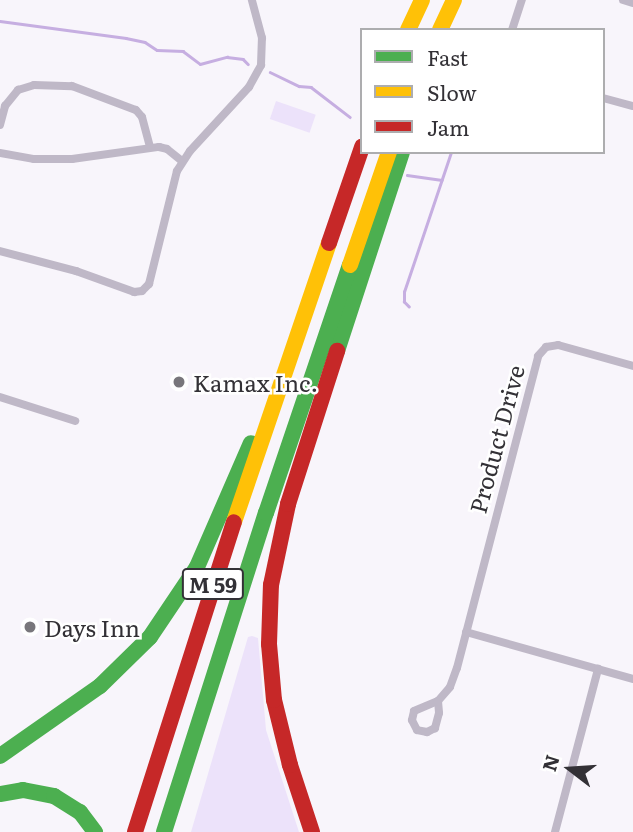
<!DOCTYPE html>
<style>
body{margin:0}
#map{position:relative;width:633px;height:832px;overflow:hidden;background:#f8f5fb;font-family:Literata,serif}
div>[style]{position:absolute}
.green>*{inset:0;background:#ece2fa;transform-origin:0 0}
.stream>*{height:2.5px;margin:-1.25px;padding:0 1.25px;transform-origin:1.25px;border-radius:1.25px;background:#c6aee1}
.street>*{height:8px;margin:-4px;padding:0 4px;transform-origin:4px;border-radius:4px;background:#bfb8c7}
.fast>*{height:16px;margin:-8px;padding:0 8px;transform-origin:8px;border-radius:8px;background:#4caf50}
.slow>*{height:16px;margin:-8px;padding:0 8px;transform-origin:8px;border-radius:8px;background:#ffc107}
.jam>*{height:16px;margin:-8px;padding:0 8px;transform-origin:8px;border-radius:8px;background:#c62828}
.dots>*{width:19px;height:19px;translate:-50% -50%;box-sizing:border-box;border:4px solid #fff;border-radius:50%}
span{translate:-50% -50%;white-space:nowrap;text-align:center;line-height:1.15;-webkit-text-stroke:5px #fff;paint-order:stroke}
.shield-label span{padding:2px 5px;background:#fff;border:2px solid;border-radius:5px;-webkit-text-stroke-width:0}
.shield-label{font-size:21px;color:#333136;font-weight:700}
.poi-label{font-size:23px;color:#333136}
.left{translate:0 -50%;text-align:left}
.street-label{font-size:23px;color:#333136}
.legend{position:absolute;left:360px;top:28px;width:245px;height:126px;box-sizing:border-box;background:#fff;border:2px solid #adadaf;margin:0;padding:9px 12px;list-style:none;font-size:21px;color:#333136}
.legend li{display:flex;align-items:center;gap:14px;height:35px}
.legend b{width:35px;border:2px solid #adadaf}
.north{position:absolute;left:535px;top:734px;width:70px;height:70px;-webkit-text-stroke:5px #fff;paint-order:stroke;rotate:287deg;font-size:19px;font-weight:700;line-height:28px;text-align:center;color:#333136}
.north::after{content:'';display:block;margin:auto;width:24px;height:32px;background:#333136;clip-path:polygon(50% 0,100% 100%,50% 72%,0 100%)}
</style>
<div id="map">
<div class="green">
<div style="left:276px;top:101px;width:42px;height:19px;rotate:19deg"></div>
<div style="clip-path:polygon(252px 636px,258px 638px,266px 730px,299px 832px,191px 832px,248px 637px)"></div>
</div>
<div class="stream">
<div style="left:0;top:21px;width:127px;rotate:7.7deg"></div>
<div style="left:126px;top:38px;width:19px;rotate:12deg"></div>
<div style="left:145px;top:42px;width:14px;rotate:34deg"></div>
<div style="left:157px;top:50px;width:26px;rotate:2deg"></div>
<div style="left:183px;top:51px;width:21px;rotate:37deg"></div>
<div style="left:200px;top:64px;width:28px;rotate:-15deg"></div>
<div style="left:227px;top:57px;width:16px;rotate:7deg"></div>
<div style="left:243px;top:59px;width:7px;rotate:45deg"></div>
<div style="left:270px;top:72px;width:32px;rotate:26deg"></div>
<div style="left:299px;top:86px;width:12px;rotate:5deg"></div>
<div style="left:311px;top:87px;width:49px;rotate:37.6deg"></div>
<div style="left:407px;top:175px;width:35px;rotate:8deg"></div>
<div style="left:409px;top:307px;width:7px;rotate:-135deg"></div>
<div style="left:404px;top:302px;width:10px;rotate:-90deg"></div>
<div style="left:404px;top:292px;width:148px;rotate:-71.4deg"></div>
</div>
<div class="street">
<div style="left:623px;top:0;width:10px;rotate:17deg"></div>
<div style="left:512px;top:30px;width:32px;rotate:-72deg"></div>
<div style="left:603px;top:98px;width:31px;rotate:15deg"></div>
<div style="left:0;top:125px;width:20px;rotate:-75deg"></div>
<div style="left:5px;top:106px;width:21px;rotate:-51deg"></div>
<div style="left:18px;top:90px;width:17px;rotate:-17deg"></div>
<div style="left:34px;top:85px;width:38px;rotate:2deg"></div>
<div style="left:72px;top:86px;width:68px;rotate:20.6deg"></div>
<div style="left:136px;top:110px;width:9px;rotate:49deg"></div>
<div style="left:142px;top:117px;width:31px;rotate:75deg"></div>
<div style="left:0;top:153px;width:35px;rotate:10deg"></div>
<div style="left:34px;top:159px;width:38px"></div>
<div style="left:72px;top:159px;width:88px;rotate:-7.9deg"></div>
<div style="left:159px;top:147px;width:8px;rotate:14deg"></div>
<div style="left:167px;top:149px;width:19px;rotate:39deg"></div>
<div style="left:0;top:251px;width:79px;rotate:14.7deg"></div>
<div style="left:76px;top:271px;width:62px;rotate:19.9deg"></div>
<div style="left:134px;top:292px;width:8px;rotate:-7deg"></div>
<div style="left:142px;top:291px;width:10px;rotate:-45deg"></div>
<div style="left:149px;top:284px;width:116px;rotate:-76.1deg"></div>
<div style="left:177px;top:171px;width:24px;rotate:-57deg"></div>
<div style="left:190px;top:151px;width:87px;rotate:-47.3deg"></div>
<div style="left:249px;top:87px;width:25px;rotate:-61deg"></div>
<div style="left:261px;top:65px;width:27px;rotate:-88deg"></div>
<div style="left:262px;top:38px;width:39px;rotate:-105deg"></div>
<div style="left:0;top:397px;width:79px;rotate:17.7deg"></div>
<div style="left:466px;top:632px;width:173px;rotate:15.7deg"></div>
<div style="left:438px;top:701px;width:12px;rotate:85deg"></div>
<div style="left:439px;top:713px;width:16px;rotate:105deg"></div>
<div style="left:435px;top:728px;width:9px;rotate:153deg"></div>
<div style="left:427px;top:732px;width:10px;rotate:-169deg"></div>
<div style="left:417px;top:730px;width:11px;rotate:-117deg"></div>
<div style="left:412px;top:720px;width:9px;rotate:-77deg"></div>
<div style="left:414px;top:711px;width:26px;rotate:-23deg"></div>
<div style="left:438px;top:701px;width:18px;rotate:-49deg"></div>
<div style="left:450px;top:687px;width:20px;rotate:-70deg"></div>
<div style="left:457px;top:668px;width:322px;rotate:-75.4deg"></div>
<div style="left:538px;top:356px;width:12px;rotate:-48deg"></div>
<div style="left:546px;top:347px;width:12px;rotate:-9deg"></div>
<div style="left:558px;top:345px;width:78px;rotate:15.6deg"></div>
<div style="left:555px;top:832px;width:169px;rotate:-75.2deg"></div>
</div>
<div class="fast">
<div style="left:337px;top:351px;width:209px;rotate:-71.9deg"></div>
<div style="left:0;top:756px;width:122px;rotate:-35deg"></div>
<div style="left:100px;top:686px;width:70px;rotate:-44.4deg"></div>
<div style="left:150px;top:637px;width:84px;rotate:-56.1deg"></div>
<div style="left:197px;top:567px;width:135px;rotate:-66.5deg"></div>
<div style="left:0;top:794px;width:23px;rotate:-10deg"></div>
<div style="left:23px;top:790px;width:32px;rotate:11deg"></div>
<div style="left:54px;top:796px;width:31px;rotate:32deg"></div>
<div style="left:80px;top:812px;width:25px;rotate:53deg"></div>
<div style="left:164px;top:832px;width:335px;rotate:-72.3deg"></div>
<div style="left:266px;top:513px;width:262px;rotate:-71.3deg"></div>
</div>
<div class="slow">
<div style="left:408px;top:30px;width:33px;rotate:-65deg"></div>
<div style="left:440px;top:30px;width:33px;rotate:-65deg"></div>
<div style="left:350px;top:265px;width:120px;rotate:-71deg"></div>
<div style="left:234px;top:522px;width:295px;rotate:-71.2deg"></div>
</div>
<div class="jam">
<div style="left:329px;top:243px;width:102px;rotate:-71deg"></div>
<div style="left:135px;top:832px;width:325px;rotate:-72.3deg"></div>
<div style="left:312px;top:832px;width:71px;rotate:-108.2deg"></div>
<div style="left:290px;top:765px;width:67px;rotate:-103.8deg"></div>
<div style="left:274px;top:700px;width:56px;rotate:-95.1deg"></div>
<div style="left:269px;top:644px;width:59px;rotate:-88.1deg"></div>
<div style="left:271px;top:585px;width:83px;rotate:-78.1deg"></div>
<div style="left:288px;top:504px;width:161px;rotate:-72.2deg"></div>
</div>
<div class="dots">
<div style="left:179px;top:382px;background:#78767b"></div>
<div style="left:30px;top:627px;background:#78767b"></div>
</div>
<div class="shield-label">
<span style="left:213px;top:584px">M 59</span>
</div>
<div class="poi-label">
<span class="left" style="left:193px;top:382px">Kamax Inc.</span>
<span class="left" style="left:44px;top:627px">Days Inn</span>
</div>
<div class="street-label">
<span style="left:496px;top:439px;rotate:-75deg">Product Drive</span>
</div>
<ul class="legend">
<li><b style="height:9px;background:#4caf50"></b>Fast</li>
<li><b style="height:9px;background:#ffc107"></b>Slow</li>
<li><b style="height:9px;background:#c62828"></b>Jam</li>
</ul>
<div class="north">N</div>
</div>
